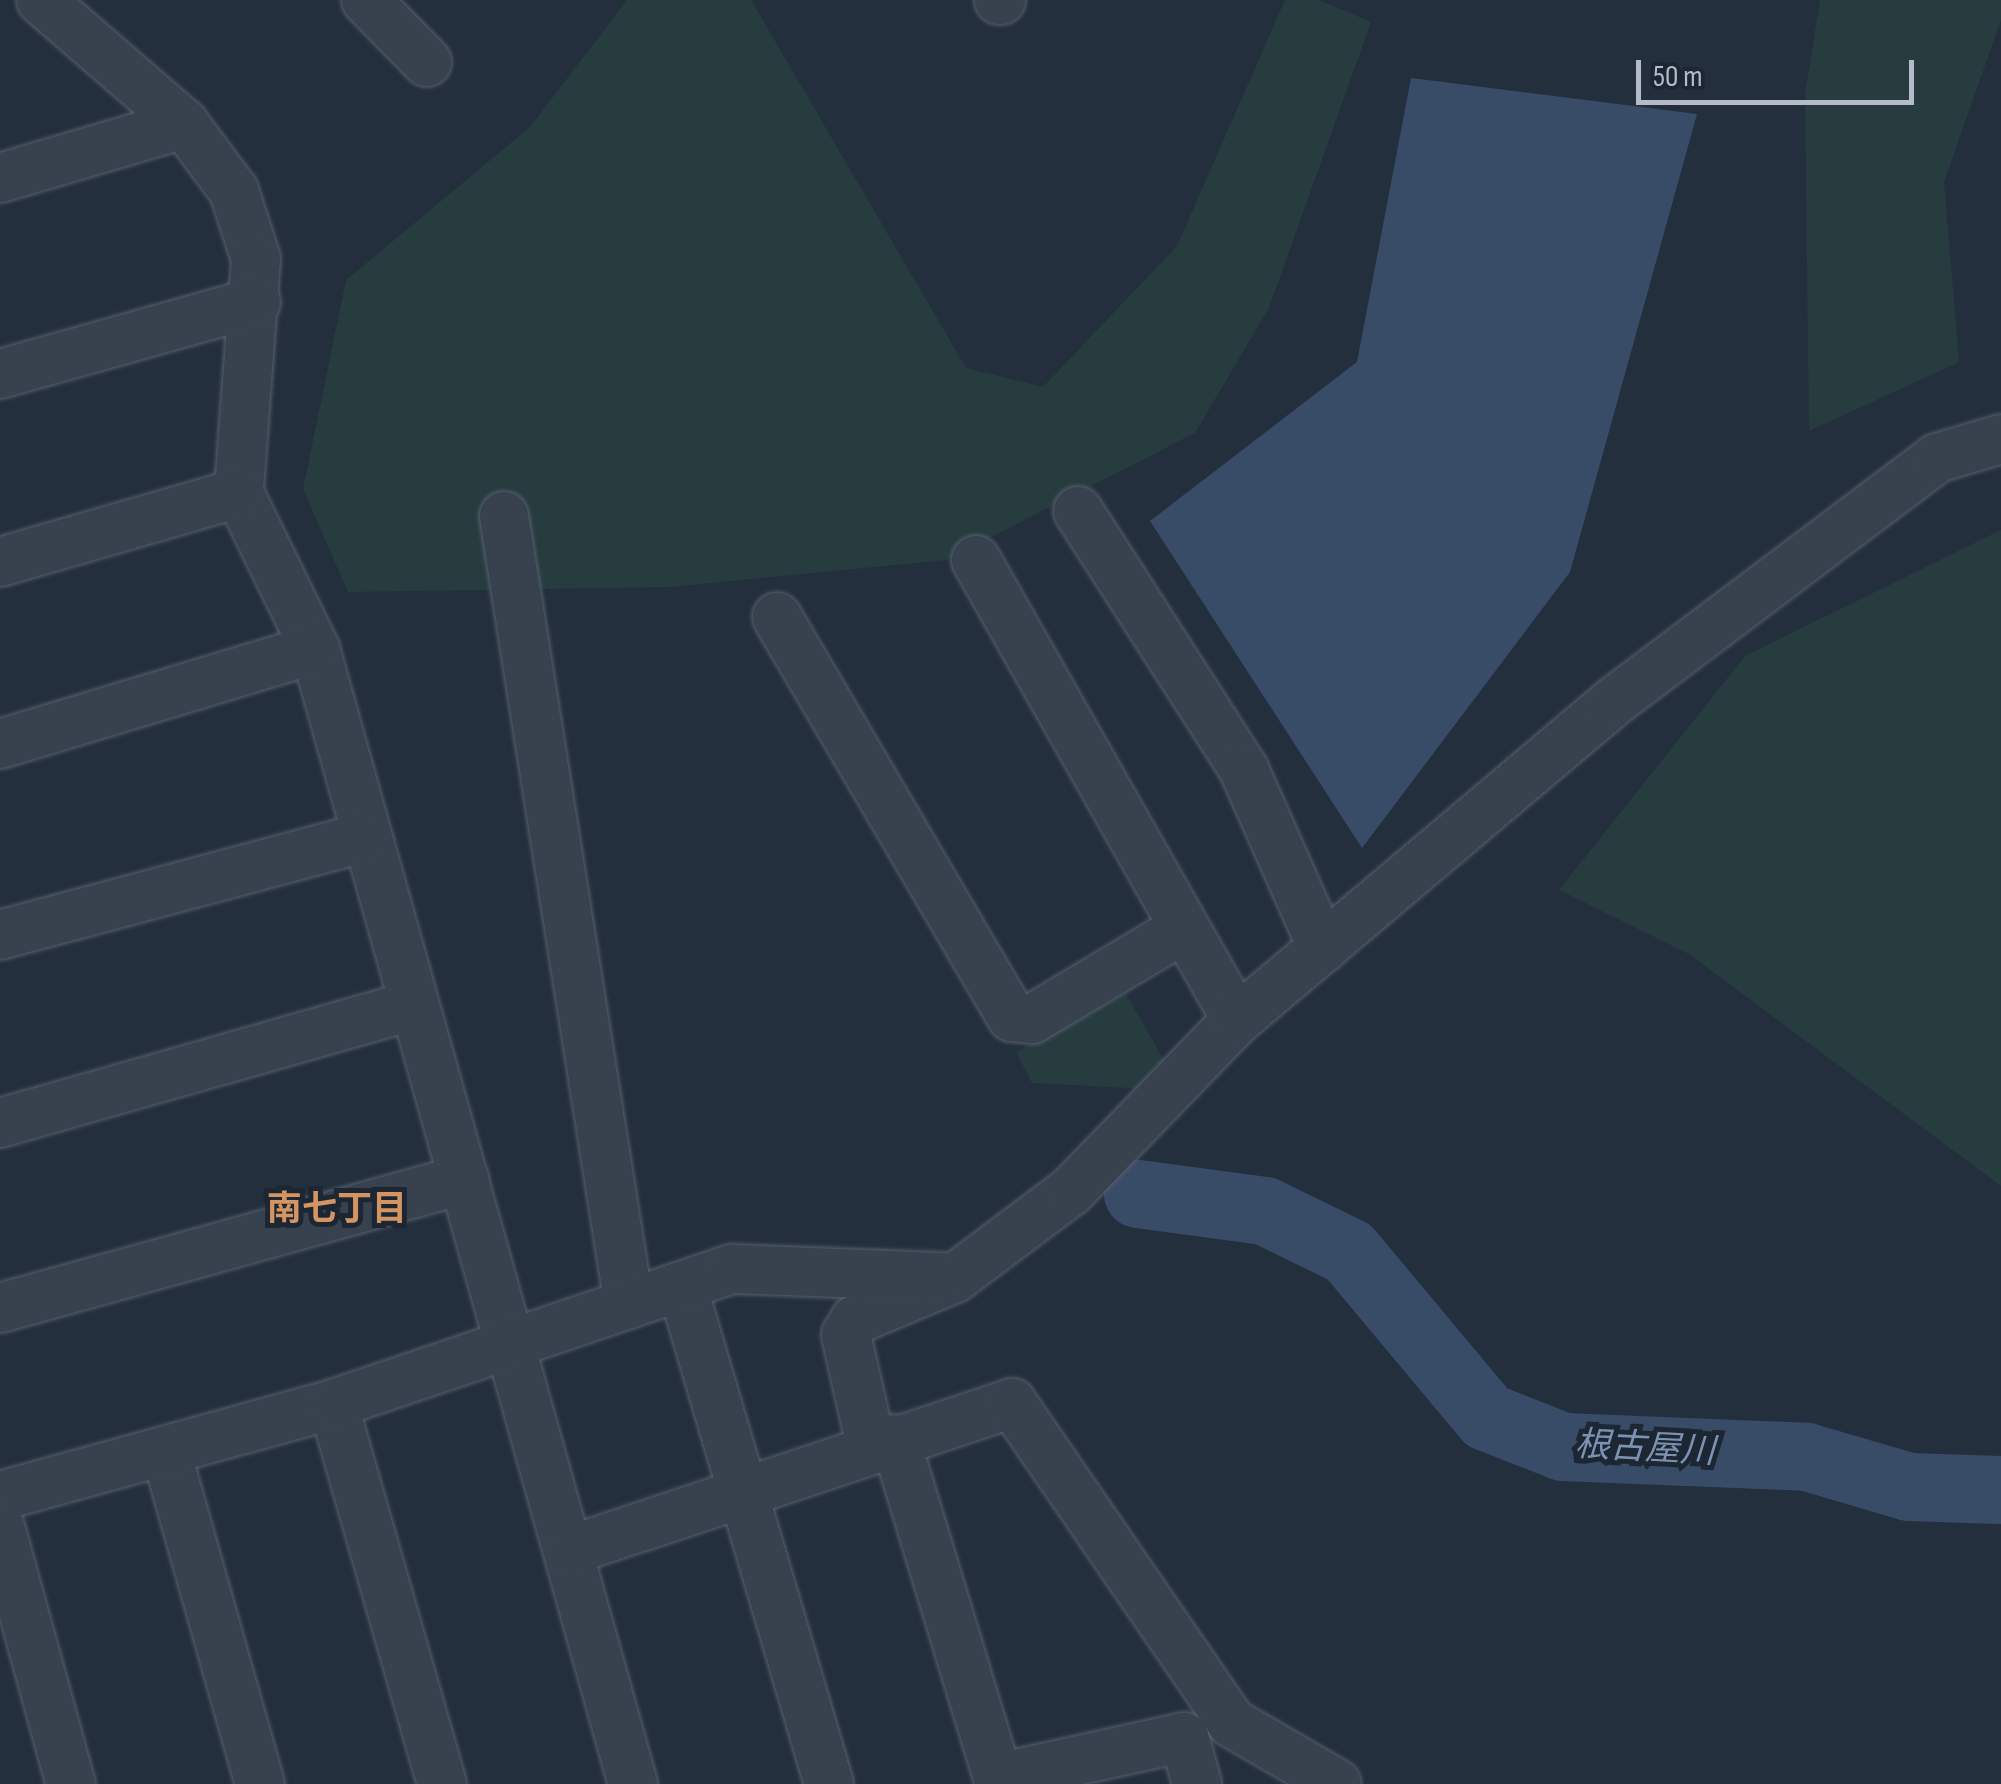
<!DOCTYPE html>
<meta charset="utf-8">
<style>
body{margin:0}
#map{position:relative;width:2001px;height:1784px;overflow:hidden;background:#242f3e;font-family:"Sofia Sans Condensed","Noto Sans JP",sans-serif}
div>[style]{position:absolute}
.green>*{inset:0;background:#263c3f}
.water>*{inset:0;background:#394c67}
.river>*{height:68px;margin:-34px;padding:0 34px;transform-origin:34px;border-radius:34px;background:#394c67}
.roads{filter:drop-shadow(0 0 2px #565f6c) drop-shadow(0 0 2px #565f6c)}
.minor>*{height:48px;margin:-24px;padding:0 24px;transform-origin:24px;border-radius:24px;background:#38414e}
span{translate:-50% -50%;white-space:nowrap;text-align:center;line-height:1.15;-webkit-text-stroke:10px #1d2633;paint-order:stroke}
.neighbourhood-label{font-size:35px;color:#d59563;font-weight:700}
.water-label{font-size:35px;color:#7c92b1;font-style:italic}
.scale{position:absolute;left:1636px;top:60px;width:278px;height:45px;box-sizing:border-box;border:5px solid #b4bcc9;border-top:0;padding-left:12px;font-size:30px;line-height:35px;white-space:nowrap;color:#b4bcc9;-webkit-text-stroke:8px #1d2633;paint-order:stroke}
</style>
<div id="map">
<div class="green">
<div style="clip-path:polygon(627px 0,751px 0,966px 368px,1043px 387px,1177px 246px,1285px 0,1319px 0,1371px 22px,1269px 308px,1195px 433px,946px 560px,670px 587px,348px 592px,303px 489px,346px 280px,530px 127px)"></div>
<div style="clip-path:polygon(1820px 0,2001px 0,2001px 20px,1944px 182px,1959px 362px,1809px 431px,1805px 94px)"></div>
<div style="clip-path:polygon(2001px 530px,2001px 1186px,1689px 954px,1559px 890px,1745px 656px)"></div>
<div style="clip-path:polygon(1126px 994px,1169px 1069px,1147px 1089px,1032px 1083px,1016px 1052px)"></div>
</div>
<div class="water">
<div style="clip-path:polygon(1411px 78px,1697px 114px,1570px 572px,1362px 848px,1150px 521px,1357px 362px)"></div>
</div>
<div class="river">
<div style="left:1138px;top:1194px;width:128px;rotate:7.6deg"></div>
<div style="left:1265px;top:1211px;width:93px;rotate:26deg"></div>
<div style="left:1349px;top:1252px;width:215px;rotate:50.1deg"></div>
<div style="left:1487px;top:1417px;width:82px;rotate:21.5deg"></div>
<div style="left:1563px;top:1447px;width:244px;rotate:2.3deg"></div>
<div style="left:1807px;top:1457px;width:106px;rotate:16.4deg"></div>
<div style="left:1909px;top:1487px;width:92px;rotate:1.9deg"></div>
</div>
<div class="roads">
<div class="minor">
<div style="left:41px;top:0;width:189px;rotate:40.9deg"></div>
<div style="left:184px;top:124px;width:84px;rotate:53.3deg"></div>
<div style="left:234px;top:191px;width:71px;rotate:72.1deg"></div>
<div style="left:256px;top:259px;width:235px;rotate:94.2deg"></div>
<div style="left:239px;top:493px;width:174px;rotate:64deg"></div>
<div style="left:315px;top:649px;width:1179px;rotate:74.35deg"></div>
<div style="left:366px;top:0;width:87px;rotate:45.5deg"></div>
<div style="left:999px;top:0;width:2px"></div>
<div style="left:0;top:178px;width:192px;rotate:-16.4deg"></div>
<div style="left:0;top:374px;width:266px;rotate:-15.7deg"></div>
<div style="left:1078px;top:511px;width:308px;rotate:57.3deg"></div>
<div style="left:1244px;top:770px;width:195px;rotate:66.1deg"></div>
<div style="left:504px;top:516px;width:798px;rotate:80.99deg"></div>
<div style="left:976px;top:560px;width:529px;rotate:60.43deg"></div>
<div style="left:0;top:562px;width:249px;rotate:-16.1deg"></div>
<div style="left:777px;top:617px;width:464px;rotate:59.6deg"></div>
<div style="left:1012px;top:1017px;width:20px;rotate:6deg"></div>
<div style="left:1032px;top:1019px;width:176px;rotate:-30.8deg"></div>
<div style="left:0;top:744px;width:329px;rotate:-16.8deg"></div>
<div style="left:0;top:935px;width:378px;rotate:-15deg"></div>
<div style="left:0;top:1123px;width:431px;rotate:-15.9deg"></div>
<div style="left:682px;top:1286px;width:519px;rotate:73.55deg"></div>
<div style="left:0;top:1308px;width:482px;rotate:-15.5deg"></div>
<div style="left:333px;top:1404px;width:395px;rotate:74deg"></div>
<div style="left:895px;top:1439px;width:361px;rotate:73.1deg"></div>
<div style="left:871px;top:1445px;width:113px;rotate:-102.8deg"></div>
<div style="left:846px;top:1335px;width:17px;rotate:-59deg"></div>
<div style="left:855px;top:1320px;width:108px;rotate:-22.8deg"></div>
<div style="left:955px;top:1278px;width:145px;rotate:-36.9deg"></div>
<div style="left:1071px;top:1191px;width:238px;rotate:-45.9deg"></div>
<div style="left:1237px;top:1020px;width:491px;rotate:-40.2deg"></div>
<div style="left:1612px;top:703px;width:407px;rotate:-37deg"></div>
<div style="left:1937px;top:458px;width:67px;rotate:-16.5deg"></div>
<div style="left:166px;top:1452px;width:345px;rotate:74.2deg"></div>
<div style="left:0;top:1496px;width:345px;rotate:-15.4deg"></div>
<div style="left:333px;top:1404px;width:421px;rotate:-18.7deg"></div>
<div style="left:732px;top:1269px;width:210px;rotate:2.2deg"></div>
<div style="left:0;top:1527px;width:267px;rotate:74.6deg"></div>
<div style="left:571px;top:1550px;width:465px;rotate:-18.4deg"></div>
<div style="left:1012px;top:1403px;width:388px;rotate:55.5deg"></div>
<div style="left:1232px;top:1723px;width:121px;rotate:30.2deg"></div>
<div style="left:998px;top:1778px;width:190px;rotate:-12.4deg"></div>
<div style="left:1184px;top:1737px;width:49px;rotate:74.5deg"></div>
</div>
</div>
<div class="neighbourhood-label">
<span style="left:337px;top:1210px">南七丁目</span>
</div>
<div class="water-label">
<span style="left:1645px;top:1449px;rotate:3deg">根古屋川</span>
</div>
<div class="scale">50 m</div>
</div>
